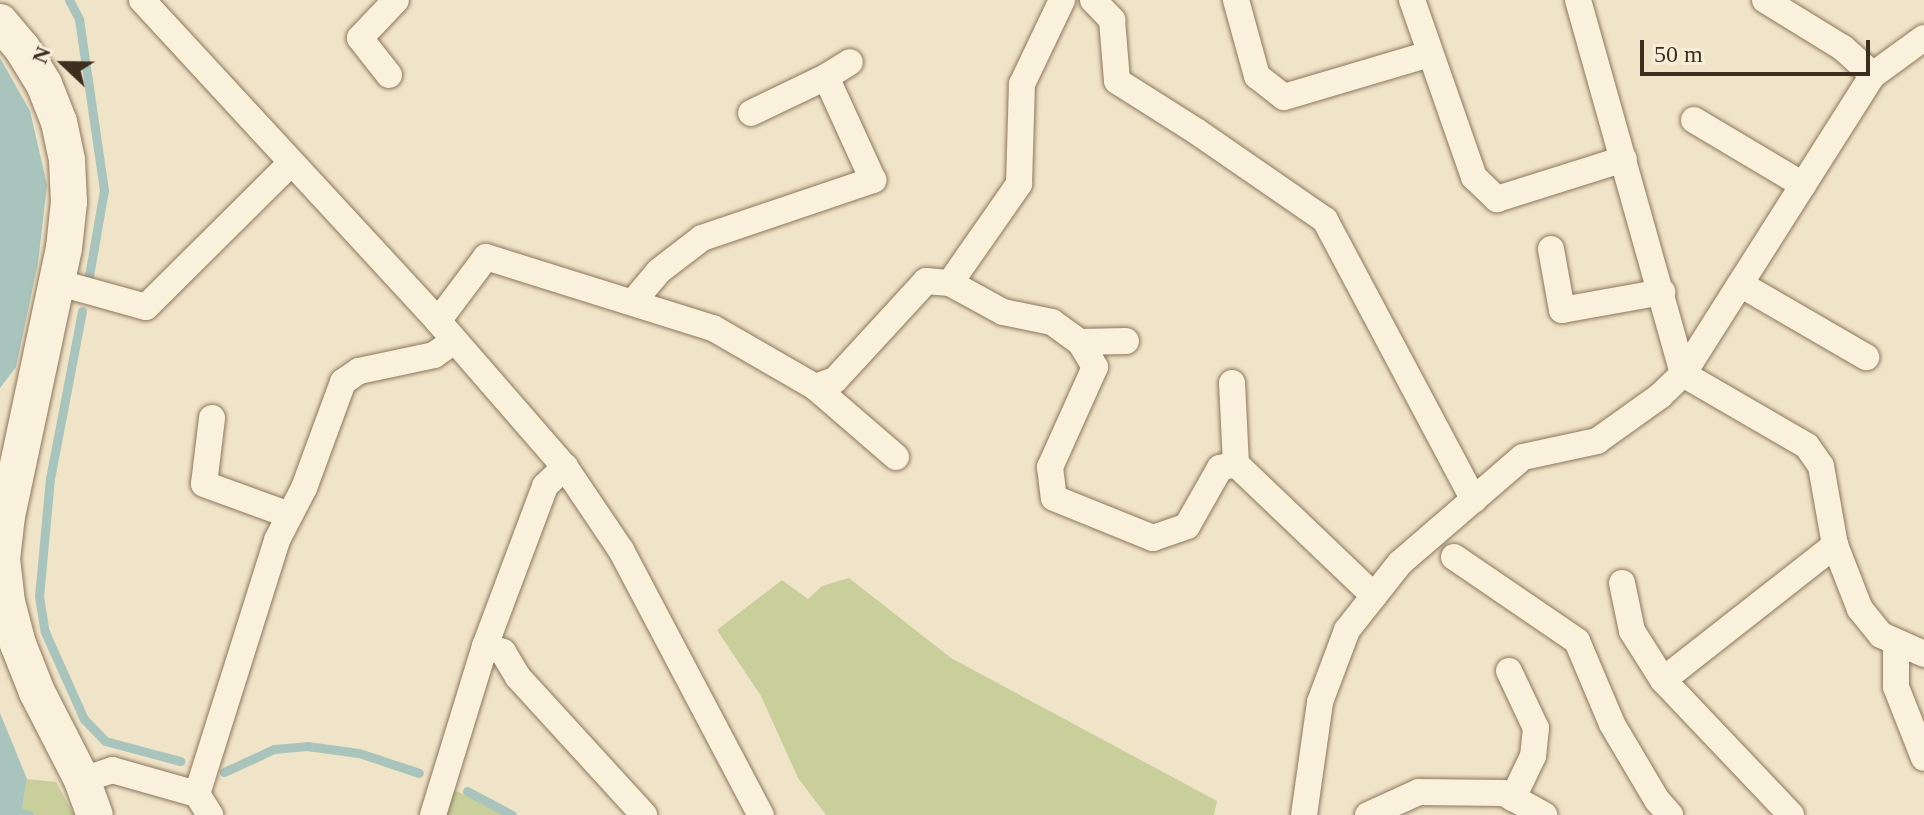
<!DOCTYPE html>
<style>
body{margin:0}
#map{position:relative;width:1924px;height:815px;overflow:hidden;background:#f0e4c8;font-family:Georgia,serif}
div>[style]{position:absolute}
.green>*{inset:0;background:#c9cf9b}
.water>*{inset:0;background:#a9c4bc}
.stream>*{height:9px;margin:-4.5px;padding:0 4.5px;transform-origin:4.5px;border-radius:4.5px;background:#a9c4bc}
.roads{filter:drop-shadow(0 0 2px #8d765c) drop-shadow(0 0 2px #8d765c)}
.street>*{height:26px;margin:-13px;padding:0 13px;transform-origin:13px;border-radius:13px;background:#faf1dc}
.secondary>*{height:36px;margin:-18px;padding:0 18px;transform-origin:18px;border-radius:18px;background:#faf1dc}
span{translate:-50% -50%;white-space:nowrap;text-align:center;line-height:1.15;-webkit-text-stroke:8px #f7eed8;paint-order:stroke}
.north{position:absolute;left:24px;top:24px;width:80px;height:80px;-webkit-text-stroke:6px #f7eed8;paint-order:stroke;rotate:292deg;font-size:22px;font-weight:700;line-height:32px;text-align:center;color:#3d2e20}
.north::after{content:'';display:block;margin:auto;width:28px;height:36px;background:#3d2e20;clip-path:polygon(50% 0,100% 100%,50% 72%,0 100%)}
.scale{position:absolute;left:1640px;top:40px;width:230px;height:36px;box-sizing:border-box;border:4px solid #3d2e20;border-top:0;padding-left:10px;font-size:24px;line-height:28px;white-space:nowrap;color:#3d2e20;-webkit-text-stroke:6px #f7eed8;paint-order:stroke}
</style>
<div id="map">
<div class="green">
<div style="clip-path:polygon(849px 578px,951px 658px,1217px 801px,1214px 815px,826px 815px,798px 778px,761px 696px,717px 630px,782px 580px,808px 599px,822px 586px)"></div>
<div style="clip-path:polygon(27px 779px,56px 782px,74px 815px,21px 815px)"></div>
<div style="clip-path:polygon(453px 790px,483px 801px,502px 815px,445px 815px)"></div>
</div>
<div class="water">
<div style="clip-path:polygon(0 58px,30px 111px,47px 185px,38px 263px,16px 367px,0 388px)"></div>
<div style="clip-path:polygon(0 713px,27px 779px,21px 815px,0 815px)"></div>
</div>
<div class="stream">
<div style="left:69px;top:0;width:21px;rotate:62deg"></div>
<div style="left:79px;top:19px;width:173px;rotate:81.7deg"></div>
<div style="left:104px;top:190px;width:93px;rotate:99.9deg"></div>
<div style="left:82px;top:311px;width:170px;rotate:100.8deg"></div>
<div style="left:50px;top:478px;width:119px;rotate:95.3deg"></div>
<div style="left:39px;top:596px;width:36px;rotate:81deg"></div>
<div style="left:45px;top:632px;width:95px;rotate:65.9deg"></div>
<div style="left:84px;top:719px;width:30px;rotate:46deg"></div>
<div style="left:105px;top:741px;width:78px;rotate:14.9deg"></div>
<div style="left:224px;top:772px;width:55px;rotate:-24.7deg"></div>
<div style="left:274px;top:749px;width:33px;rotate:-5deg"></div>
<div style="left:307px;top:746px;width:52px;rotate:7.7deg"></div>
<div style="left:359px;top:753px;width:63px;rotate:18.4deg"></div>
<div style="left:467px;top:791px;width:51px;rotate:28.1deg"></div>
<div style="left:21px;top:813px;width:8px;rotate:14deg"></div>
</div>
<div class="roads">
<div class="street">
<div style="left:142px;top:0;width:437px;rotate:47.3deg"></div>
<div style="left:438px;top:321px;width:194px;rotate:49deg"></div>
<div style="left:565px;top:467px;width:100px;rotate:56deg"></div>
<div style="left:621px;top:550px;width:300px;rotate:62.2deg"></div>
<div style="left:1093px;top:0;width:28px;rotate:46deg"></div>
<div style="left:1112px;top:20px;width:61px;rotate:85.3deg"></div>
<div style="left:1117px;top:81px;width:93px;rotate:32.3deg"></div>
<div style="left:1196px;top:131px;width:157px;rotate:34.6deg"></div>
<div style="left:1325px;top:220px;width:317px;rotate:62deg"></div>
<div style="left:1236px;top:0;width:79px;rotate:74.6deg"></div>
<div style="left:1257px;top:76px;width:34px;rotate:38deg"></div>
<div style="left:1284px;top:97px;width:151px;rotate:-16.5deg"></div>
<div style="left:1412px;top:0;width:188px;rotate:70.7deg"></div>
<div style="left:1474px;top:177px;width:32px;rotate:44deg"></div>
<div style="left:1497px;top:199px;width:133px;rotate:-17.5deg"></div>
<div style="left:1578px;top:0;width:388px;rotate:74.3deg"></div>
<div style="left:1683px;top:374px;width:143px;rotate:30.1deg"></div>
<div style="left:1807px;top:446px;width:24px;rotate:55deg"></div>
<div style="left:1821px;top:466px;width:80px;rotate:80deg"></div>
<div style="left:1835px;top:545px;width:69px;rotate:68.7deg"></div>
<div style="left:1860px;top:609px;width:33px;rotate:51deg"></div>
<div style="left:1881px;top:635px;width:47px;rotate:23.8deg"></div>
<div style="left:1765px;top:0;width:92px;rotate:31.6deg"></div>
<div style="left:1843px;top:48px;width:40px;rotate:42deg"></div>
<div style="left:389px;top:75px;width:47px;rotate:-128.1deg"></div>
<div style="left:360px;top:38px;width:52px;rotate:-46.5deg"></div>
<div style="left:826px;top:77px;width:28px;rotate:-32deg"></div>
<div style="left:1694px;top:120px;width:127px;rotate:30.8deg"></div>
<div style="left:1551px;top:249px;width:62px;rotate:79.8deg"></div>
<div style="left:1562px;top:310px;width:102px;rotate:-10.2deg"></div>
<div style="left:56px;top:282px;width:93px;rotate:15.5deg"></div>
<div style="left:146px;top:307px;width:204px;rotate:-44.8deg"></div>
<div style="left:950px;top:283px;width:121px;rotate:-55.1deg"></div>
<div style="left:1019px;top:184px;width:100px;rotate:-88.3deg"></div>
<div style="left:1022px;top:84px;width:93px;rotate:-64.5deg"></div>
<div style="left:1740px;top:284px;width:146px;rotate:30.1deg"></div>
<div style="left:633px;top:302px;width:40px;rotate:-50deg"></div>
<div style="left:659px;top:271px;width:54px;rotate:-37.5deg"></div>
<div style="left:702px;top:238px;width:181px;rotate:-18.7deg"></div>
<div style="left:873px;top:180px;width:113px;rotate:-114.5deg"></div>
<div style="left:826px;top:77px;width:83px;rotate:154.4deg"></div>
<div style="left:438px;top:321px;width:80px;rotate:-53.1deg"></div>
<div style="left:486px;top:257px;width:238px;rotate:17.4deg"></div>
<div style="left:713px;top:328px;width:118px;rotate:30deg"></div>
<div style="left:815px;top:387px;width:21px;rotate:-19deg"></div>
<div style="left:835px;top:380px;width:134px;rotate:-47.4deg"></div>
<div style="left:926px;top:281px;width:24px;rotate:5deg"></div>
<div style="left:950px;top:283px;width:60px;rotate:28.7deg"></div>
<div style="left:1003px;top:312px;width:50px;rotate:11.5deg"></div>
<div style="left:1052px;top:322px;width:34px;rotate:36deg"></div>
<div style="left:1080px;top:342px;width:29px;rotate:59deg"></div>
<div style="left:1095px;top:367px;width:110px;rotate:114.2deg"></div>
<div style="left:1050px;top:467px;width:31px;rotate:83deg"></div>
<div style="left:1054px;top:498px;width:107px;rotate:22deg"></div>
<div style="left:1153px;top:538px;width:36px;rotate:-19deg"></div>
<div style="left:1187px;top:526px;width:67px;rotate:-60.4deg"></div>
<div style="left:1220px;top:468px;width:16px;rotate:-14deg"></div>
<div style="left:1236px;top:464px;width:191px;rotate:43.7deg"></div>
<div style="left:1080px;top:342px;width:46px;rotate:-1.2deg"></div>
<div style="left:1232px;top:383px;width:81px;rotate:87.2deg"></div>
<div style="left:815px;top:387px;width:107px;rotate:40.8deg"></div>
<div style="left:212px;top:418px;width:66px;rotate:96.9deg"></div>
<div style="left:204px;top:484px;width:90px;rotate:20deg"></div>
<div style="left:1454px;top:557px;width:149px;rotate:34.3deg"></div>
<div style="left:1577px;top:641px;width:90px;rotate:67.1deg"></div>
<div style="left:1612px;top:724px;width:88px;rotate:59.4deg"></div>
<div style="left:1657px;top:800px;width:20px;rotate:49deg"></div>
<div style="left:1622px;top:583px;width:49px;rotate:78.2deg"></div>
<div style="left:1632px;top:631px;width:58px;rotate:57.7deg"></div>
<div style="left:1663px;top:680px;width:186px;rotate:46.5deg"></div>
<div style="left:1896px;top:643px;width:44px;rotate:90deg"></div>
<div style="left:1896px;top:687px;width:76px;rotate:68.5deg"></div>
<div style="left:485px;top:646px;width:19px;rotate:18deg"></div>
<div style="left:503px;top:652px;width:29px;rotate:59deg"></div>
<div style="left:518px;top:677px;width:187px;rotate:47.6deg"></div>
<div style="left:1509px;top:671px;width:63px;rotate:64.7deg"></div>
<div style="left:1536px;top:728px;width:28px;rotate:96deg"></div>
<div style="left:1533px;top:756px;width:47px;rotate:115.5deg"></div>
<div style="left:1663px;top:680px;width:219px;rotate:-38.1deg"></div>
<div style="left:82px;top:780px;width:32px;rotate:-18deg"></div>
<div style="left:112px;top:770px;width:88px;rotate:15.8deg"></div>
<div style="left:197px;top:794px;width:266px;rotate:-72.5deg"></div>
<div style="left:277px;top:540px;width:59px;rotate:-62.6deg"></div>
<div style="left:304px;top:488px;width:113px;rotate:-69.8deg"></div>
<div style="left:343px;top:382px;width:19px;rotate:-35deg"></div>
<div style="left:359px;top:371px;width:77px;rotate:-12deg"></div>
<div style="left:434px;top:355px;width:24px;rotate:-35deg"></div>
<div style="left:197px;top:794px;width:25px;rotate:58deg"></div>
<div style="left:433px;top:815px;width:177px;rotate:-72.9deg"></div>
<div style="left:485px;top:646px;width:171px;rotate:-69.4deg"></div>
<div style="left:545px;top:486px;width:28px;rotate:-44deg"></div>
<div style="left:1304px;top:815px;width:114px;rotate:-81.9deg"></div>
<div style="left:1320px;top:702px;width:77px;rotate:-69.4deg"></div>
<div style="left:1347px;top:630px;width:85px;rotate:-51.7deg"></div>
<div style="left:1400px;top:563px;width:162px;rotate:-40.8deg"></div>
<div style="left:1523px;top:457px;width:76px;rotate:-12.2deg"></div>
<div style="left:1597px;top:441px;width:77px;rotate:-35.5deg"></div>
<div style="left:1660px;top:396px;width:32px;rotate:-44deg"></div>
<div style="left:1683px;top:374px;width:354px;rotate:-57.6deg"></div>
<div style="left:1873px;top:75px;width:63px;rotate:-36deg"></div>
<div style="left:1368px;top:815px;width:56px;rotate:-24.3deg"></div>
<div style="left:1419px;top:792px;width:85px;rotate:0.7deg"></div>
<div style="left:1504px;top:793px;width:46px;rotate:28.8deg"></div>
</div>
<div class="secondary">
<div style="left:0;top:22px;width:34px;rotate:50deg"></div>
<div style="left:22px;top:48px;width:42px;rotate:58.6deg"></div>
<div style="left:44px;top:84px;width:41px;rotate:68.5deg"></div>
<div style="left:59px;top:122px;width:39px;rotate:78deg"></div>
<div style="left:67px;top:160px;width:42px;rotate:87.3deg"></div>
<div style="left:69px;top:202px;width:46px;rotate:96.2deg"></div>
<div style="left:64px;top:248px;width:274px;rotate:102deg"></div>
<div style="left:7px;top:516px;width:43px;rotate:96.6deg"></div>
<div style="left:2px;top:559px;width:43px;rotate:83.4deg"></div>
<div style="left:7px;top:602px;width:43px;rotate:75.3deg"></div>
<div style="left:18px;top:644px;width:52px;rotate:68.4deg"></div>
<div style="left:37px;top:692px;width:99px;rotate:62.9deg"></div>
<div style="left:82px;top:780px;width:37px;rotate:70deg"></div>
</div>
</div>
<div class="north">N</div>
<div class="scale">50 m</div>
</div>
